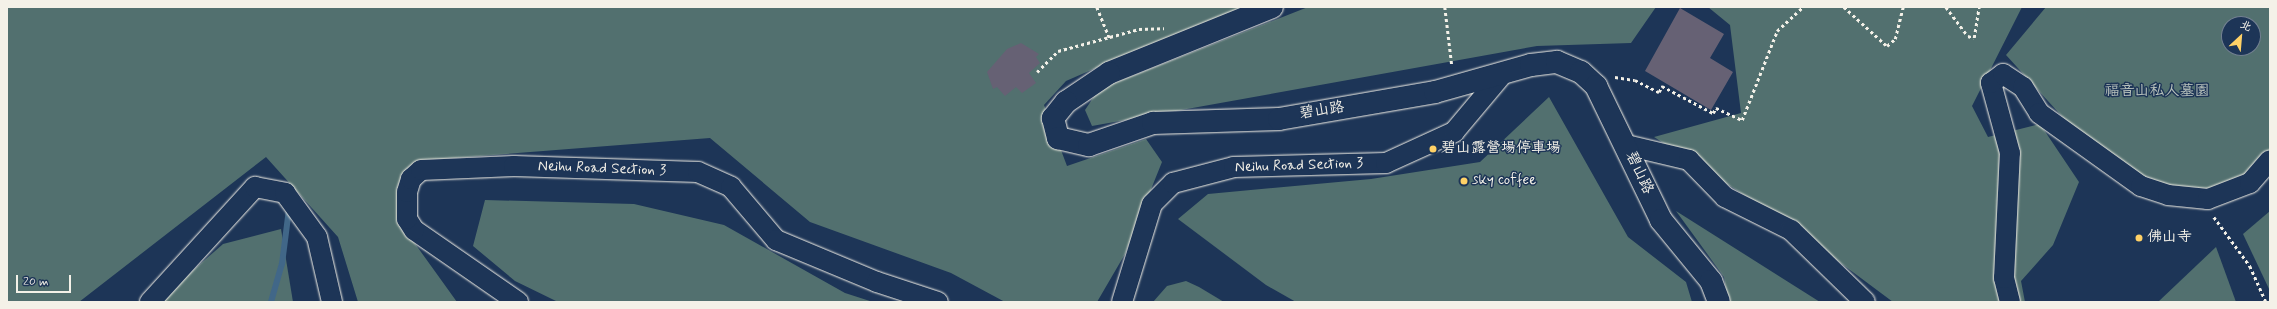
<!DOCTYPE html>
<meta charset="utf-8">
<style>
body{margin:0}
#map{position:relative;width:2277px;height:309px;overflow:hidden;background:#1d3557;font-family:Mynerve,"LXGW WenKai TC",sans-serif}
div>[style]{position:absolute}
.green>*{inset:0;background:#52706f}
.stream>*{height:5.5px;margin:-2.75px;padding:0 2.75px;transform-origin:2.75px;border-radius:2.75px;background:#416788}
.building>*{inset:0;background:#666174}
.path>*{height:2.5px;margin-top:-1.25px;transform-origin:0;background:repeating-linear-gradient(90deg,#f4f1e8 0 3px,transparent 0 6px)}
.roads{filter:drop-shadow(0 0 1px #f4f1e8) drop-shadow(0 0 1px #f4f1e8)}
.street>*{height:20px;margin:-10px;padding:0 10px;transform-origin:10px;border-radius:10px;background:#1d3557}
.secondary>*{height:22px;margin:-11px;padding:0 11px;transform-origin:11px;border-radius:11px;background:#1d3557}
.dots>*{width:11px;height:11px;translate:-50% -50%;box-sizing:border-box;border:2px solid #1d3557;border-radius:50%}
span{translate:-50% -50%;white-space:nowrap;text-align:center;line-height:1.15;-webkit-text-stroke:3px #1d3557;paint-order:stroke}
.park-label{font-size:15px;color:#bbc4be}
.street-label{font-size:15px;color:#f4f1e8}
.poi-label{font-size:15px;color:#f4f1e8}
.left{translate:0 -50%;text-align:left}
.frame{position:absolute;inset:0;border:8px solid #f4f1e8;pointer-events:none}
.north{position:absolute;left:2221px;top:16px;width:40px;height:40px;box-sizing:border-box;background:#1d3557;border:1px solid #738091;border-radius:50%;rotate:26deg;font-size:11px;font-weight:700;line-height:16px;text-align:center;color:#f4f1e8}
.north::after{content:'';display:block;margin:auto;width:14px;height:18px;background:#ffd166;clip-path:polygon(50% 0,100% 100%,50% 72%,0 100%)}
.scale{position:absolute;left:16px;top:275px;width:55px;height:18px;box-sizing:border-box;border:2px solid #f4f1e8;border-top:0;padding-left:5px;font-size:12px;line-height:14px;white-space:nowrap;color:#f4f1e8;-webkit-text-stroke:3px #1d3557;paint-order:stroke}
</style>
<div id="map">
<div class="green">
<div style="clip-path:polygon(7px 7px,1267px 7px,1128px 54px,1066px 81px,1044px 105px,1067px 166px,1146px 139px,1162px 162px,1125px 254px,1097px 302px,1005px 302px,951px 273px,810px 222px,710px 138px,416px 161px,398px 220px,457px 302px,358px 302px,338px 237px,266px 157px,79px 302px,7px 302px)"></div>
<div style="clip-path:polygon(1308px 7px,1656px 7px,1631px 43px,1537px 46px,1092px 126px,1085px 110px,1099px 89px)"></div>
<div style="clip-path:polygon(1708px 7px,2022px 7px,1972px 106px,1988px 137px,2040px 124px,2079px 182px,2053px 245px,2021px 281px,2025px 302px,1893px 302px,1783px 220px,1654px 137px,1741px 113px,1730px 25px)"></div>
<div style="clip-path:polygon(evenodd,2046px 7px,2270px 7px,2270px 162px,2206px 196px,2165px 189px,2099px 157px,2006px 55px,2046px 7px,2229px 24px,2253px 24px,2253px 48px,2229px 48px,2229px 24px)"></div>
<div style="clip-path:polygon(1549px 97px,1628px 237px,1686px 282px,1692px 302px,1296px 302px,1266px 285px,1178px 219px,1208px 194px,1371px 179px,1480px 162px)"></div>
<div style="clip-path:polygon(485px 200px,634px 204px,724px 225px,845px 293px,873px 302px,558px 302px,515px 281px,473px 246px)"></div>
<div style="clip-path:polygon(1676px 211px,1820px 302px,1728px 302px,1724px 277px)"></div>
<div style="clip-path:polygon(2270px 211px,2270px 291px,2243px 234px)"></div>
<div style="clip-path:polygon(281px 229px,293px 302px,157px 302px,223px 244px)"></div>
<div style="clip-path:polygon(2216px 247px,2236px 302px,2158px 302px)"></div>
<div style="clip-path:polygon(1186px 281px,1199px 287px,1224px 302px,1153px 302px,1167px 286px)"></div>
</div>
<div class="stream">
<div style="left:271px;top:302px;width:40px;rotate:-74deg"></div>
<div style="left:282px;top:264px;width:55px;rotate:-82.7deg"></div>
</div>
<div class="building">
<div style="clip-path:polygon(1680px 8px,1724px 34px,1710px 58px,1733px 72px,1711px 110px,1645px 71px)"></div>
<div style="clip-path:polygon(1021px 43px,1039px 54px,1036px 57px,1040px 63px,1029px 73px,1036px 83px,1022px 93px,1016px 87px,1005px 96px,997px 87px,993px 89px,987px 72px,1007px 49px)"></div>
</div>
<div class="path">
<div style="left:1097px;top:7px;width:35px;rotate:68deg"></div>
<div style="left:1445px;top:7px;width:59px;rotate:83.2deg"></div>
<div style="left:1844px;top:7px;width:58px;rotate:42.2deg"></div>
<div style="left:1887px;top:46px;width:11px;rotate:-41deg"></div>
<div style="left:1895px;top:39px;width:33px;rotate:-76deg"></div>
<div style="left:1946px;top:7px;width:36px;rotate:53deg"></div>
<div style="left:1968px;top:36px;width:6px;rotate:18deg"></div>
<div style="left:1974px;top:38px;width:31px;rotate:-81deg"></div>
<div style="left:1037px;top:72px;width:30px;rotate:-45deg"></div>
<div style="left:1058px;top:51px;width:84px;rotate:-15.2deg"></div>
<div style="left:1139px;top:29px;width:25px;rotate:-2deg"></div>
<div style="left:1615px;top:77px;width:20px;rotate:9deg"></div>
<div style="left:1635px;top:80px;width:27px;rotate:27deg"></div>
<div style="left:1659px;top:92px;width:7px;rotate:-63deg"></div>
<div style="left:1662px;top:86px;width:58px;rotate:27.9deg"></div>
<div style="left:1713px;top:113px;width:6px;rotate:-59deg"></div>
<div style="left:1716px;top:108px;width:29px;rotate:25deg"></div>
<div style="left:1742px;top:120px;width:96px;rotate:-68.5deg"></div>
<div style="left:1777px;top:31px;width:35px;rotate:-43deg"></div>
<div style="left:2214px;top:217px;width:61px;rotate:53.7deg"></div>
<div style="left:2250px;top:266px;width:39px;rotate:66deg"></div>
</div>
<div class="roads">
<div class="street">
<div style="left:1626px;top:145px;width:65px;rotate:13.4deg"></div>
<div style="left:1689px;top:160px;width:52px;rotate:45.8deg"></div>
<div style="left:1725px;top:197px;width:74px;rotate:26.6deg"></div>
<div style="left:1791px;top:230px;width:103px;rotate:44.2deg"></div>
<div style="left:150px;top:302px;width:156px;rotate:-47.6deg"></div>
<div style="left:255px;top:187px;width:31px;rotate:11deg"></div>
<div style="left:285px;top:193px;width:54px;rotate:54deg"></div>
<div style="left:317px;top:237px;width:67px;rotate:77deg"></div>
<div style="left:518px;top:302px;width:126px;rotate:-145.3deg"></div>
<div style="left:414px;top:230px;width:13px;rotate:-122deg"></div>
<div style="left:407px;top:219px;width:27px;rotate:-90deg"></div>
<div style="left:407px;top:192px;width:14px;rotate:-73deg"></div>
<div style="left:411px;top:179px;width:13px;rotate:-42deg"></div>
<div style="left:421px;top:170px;width:93px;rotate:-2.5deg"></div>
<div style="left:514px;top:166px;width:184px;rotate:1.9deg"></div>
<div style="left:698px;top:172px;width:36px;rotate:24deg"></div>
<div style="left:731px;top:187px;width:70px;rotate:49.7deg"></div>
<div style="left:776px;top:240px;width:109px;rotate:22.6deg"></div>
<div style="left:877px;top:282px;width:64px;rotate:18.2deg"></div>
<div style="left:1122px;top:302px;width:102px;rotate:-73deg"></div>
<div style="left:1152px;top:204px;width:30px;rotate:-45deg"></div>
<div style="left:1173px;top:183px;width:63px;rotate:-14.7deg"></div>
<div style="left:1234px;top:167px;width:152px;rotate:-1.5deg"></div>
<div style="left:1386px;top:163px;width:75px;rotate:-24.5deg"></div>
<div style="left:1454px;top:132px;width:73px;rotate:-50deg"></div>
<div style="left:2010px;top:302px;width:25px;rotate:-104deg"></div>
<div style="left:2004px;top:278px;width:125px;rotate:-87.3deg"></div>
<div style="left:2010px;top:153px;width:73px;rotate:-105.2deg"></div>
<div style="left:1991px;top:83px;width:15px;rotate:-37deg"></div>
<div style="left:2003px;top:74px;width:24px;rotate:33deg"></div>
<div style="left:2023px;top:87px;width:31px;rotate:58deg"></div>
<div style="left:2039px;top:113px;width:125px;rotate:35.6deg"></div>
<div style="left:2141px;top:186px;width:28px;rotate:18deg"></div>
<div style="left:2168px;top:195px;width:40px;rotate:5.7deg"></div>
<div style="left:2208px;top:199px;width:45px;rotate:-20.9deg"></div>
<div style="left:2250px;top:183px;width:30px;rotate:-49deg"></div>
</div>
<div class="secondary">
<div style="left:1272px;top:7px;width:176px;rotate:158deg"></div>
<div style="left:1109px;top:73px;width:52px;rotate:146deg"></div>
<div style="left:1066px;top:102px;width:21px;rotate:129deg"></div>
<div style="left:1053px;top:118px;width:21px;rotate:76deg"></div>
<div style="left:1058px;top:138px;width:32px;rotate:13deg"></div>
<div style="left:1089px;top:145px;width:68px;rotate:-19deg"></div>
<div style="left:1153px;top:123px;width:126px;rotate:-1.8deg"></div>
<div style="left:1279px;top:119px;width:158px;rotate:-9.8deg"></div>
<div style="left:1435px;top:92px;width:100px;rotate:-15.7deg"></div>
<div style="left:1531px;top:65px;width:26px;rotate:-7deg"></div>
<div style="left:1557px;top:62px;width:26px;rotate:23deg"></div>
<div style="left:1581px;top:72px;width:21px;rotate:43deg"></div>
<div style="left:1596px;top:86px;width:149px;rotate:64.1deg"></div>
<div style="left:1661px;top:220px;width:79px;rotate:50.7deg"></div>
<div style="left:1711px;top:281px;width:22px;rotate:69deg"></div>
</div>
</div>
<div class="dots">
<div style="left:1433px;top:149px;background:#ffd166"></div>
<div style="left:1464px;top:181px;background:#ffd166"></div>
<div style="left:2139px;top:238px;background:#ffd166"></div>
</div>
<div class="park-label">
<span style="left:2157px;top:92px">福音山私人墓園</span>
</div>
<div class="street-label">
<span style="left:1322px;top:111px;rotate:-9deg">碧山路</span>
<span style="left:1299px;top:166px;rotate:-2deg">Neihu Road Section 3</span>
<span style="left:602px;top:169px;rotate:2deg">Neihu Road Section 3</span>
<span style="left:1639px;top:173px;rotate:65deg">碧山路</span>
</div>
<div class="poi-label">
<span class="left" style="left:1441px;top:149px">碧山露營場停車場</span>
<span class="left" style="left:1472px;top:181px">sky coffee</span>
<span class="left" style="left:2147px;top:238px">佛山寺</span>
</div>
<div class="frame"></div>
<div class="north">北</div>
<div class="scale">20 m</div>
</div>
